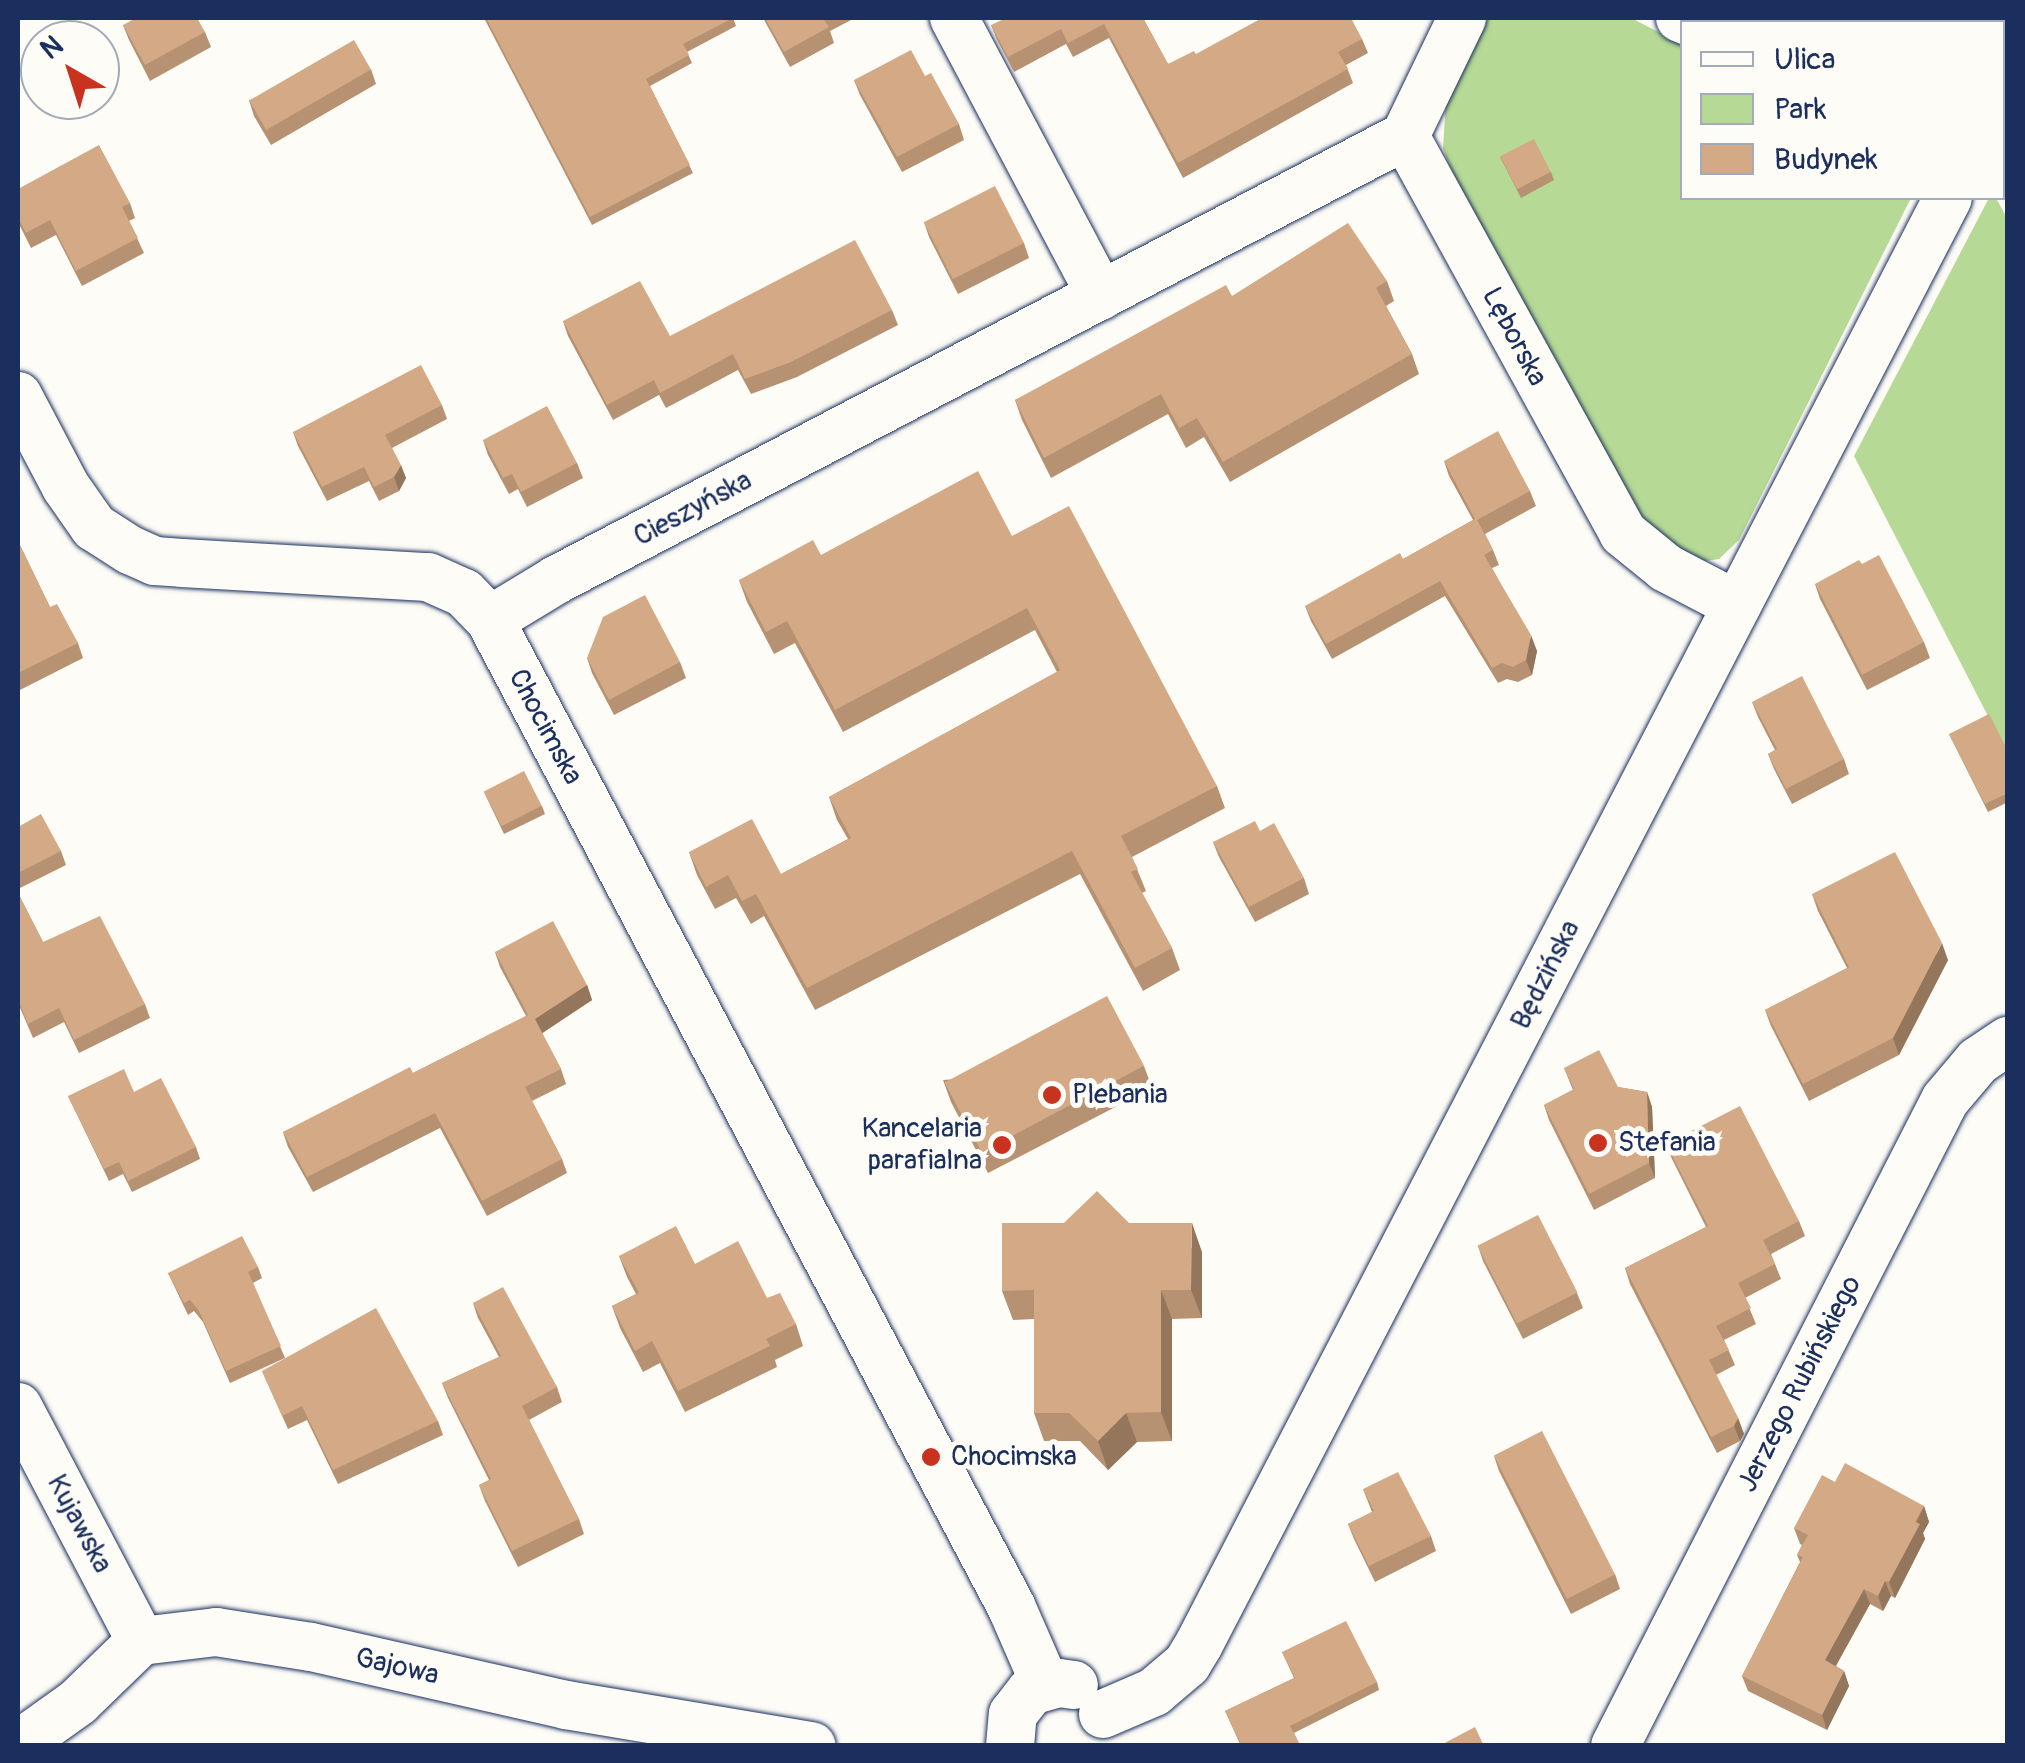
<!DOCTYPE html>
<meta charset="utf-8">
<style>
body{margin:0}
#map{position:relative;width:2025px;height:1763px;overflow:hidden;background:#fdfcf7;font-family:Pangolin,sans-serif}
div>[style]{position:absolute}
.green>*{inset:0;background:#b6da95}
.roads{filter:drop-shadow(0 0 2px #1b2f5e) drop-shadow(0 0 2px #1b2f5e)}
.minor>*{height:48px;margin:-24px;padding:0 24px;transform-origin:24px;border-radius:24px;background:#fdfcf7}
.wall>*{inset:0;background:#b69172}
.shaded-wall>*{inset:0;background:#94765d}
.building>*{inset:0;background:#d4a985;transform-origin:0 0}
.dots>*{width:28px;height:28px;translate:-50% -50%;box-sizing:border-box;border:5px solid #fdfcf7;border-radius:50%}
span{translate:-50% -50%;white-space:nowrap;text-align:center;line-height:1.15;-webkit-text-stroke:10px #fdfcf7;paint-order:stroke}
.street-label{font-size:28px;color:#1b2f5e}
.poi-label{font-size:28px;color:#1b2f5e}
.left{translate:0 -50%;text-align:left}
.right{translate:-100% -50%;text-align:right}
.frame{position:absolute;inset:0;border:20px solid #1b2f5e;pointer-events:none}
.legend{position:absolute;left:1680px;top:20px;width:325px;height:180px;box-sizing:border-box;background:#fdfcf7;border:2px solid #a3aaba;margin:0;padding:12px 18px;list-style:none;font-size:30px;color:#1b2f5e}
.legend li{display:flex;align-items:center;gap:20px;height:50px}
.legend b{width:50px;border:2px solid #a3aaba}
.north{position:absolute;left:20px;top:20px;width:100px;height:100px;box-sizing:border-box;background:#fdfcf7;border:2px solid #a3aaba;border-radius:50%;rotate:321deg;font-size:28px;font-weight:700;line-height:40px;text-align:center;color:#1b2f5e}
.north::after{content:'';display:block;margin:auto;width:35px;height:45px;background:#c8321e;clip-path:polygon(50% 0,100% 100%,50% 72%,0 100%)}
</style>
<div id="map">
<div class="green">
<div style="clip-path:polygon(1484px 18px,1631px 18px,1682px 44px,1682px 198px,1911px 198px,1739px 540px,1719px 559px,1698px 562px,1649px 526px,1629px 502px,1451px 170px,1443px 148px,1446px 101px)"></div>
<div style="clip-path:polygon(1989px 198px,1996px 198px,2008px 220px,2007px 753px,1854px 456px)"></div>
</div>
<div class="roads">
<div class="minor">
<div style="left:954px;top:18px;width:314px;rotate:62.1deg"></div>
<div style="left:1680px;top:18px;width:11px;rotate:22deg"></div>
<div style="left:2002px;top:91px;width:11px;rotate:-56deg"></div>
<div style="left:1405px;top:136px;width:453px;rotate:61.2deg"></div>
<div style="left:1623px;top:533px;width:55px;rotate:39.1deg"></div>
<div style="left:1666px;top:568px;width:80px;rotate:27.5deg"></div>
<div style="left:1405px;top:136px;width:131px;rotate:-64.2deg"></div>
<div style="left:18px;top:396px;width:103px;rotate:62.2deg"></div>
<div style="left:66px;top:487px;width:49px;rotate:55deg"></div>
<div style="left:94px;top:527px;width:43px;rotate:32.6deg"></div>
<div style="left:130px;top:550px;width:27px;rotate:24deg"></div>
<div style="left:155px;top:561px;width:27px;rotate:4deg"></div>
<div style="left:182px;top:563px;width:246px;rotate:3.3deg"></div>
<div style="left:428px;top:577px;width:39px;rotate:24deg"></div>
<div style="left:464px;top:593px;width:37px;rotate:46deg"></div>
<div style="left:490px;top:620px;width:1115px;rotate:62.15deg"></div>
<div style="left:1011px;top:1606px;width:85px;rotate:66.4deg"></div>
<div style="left:490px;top:620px;width:77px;rotate:-31.2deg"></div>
<div style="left:556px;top:580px;width:958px;rotate:-27.61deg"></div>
<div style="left:18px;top:1407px;width:264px;rotate:62.3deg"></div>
<div style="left:1103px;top:1714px;width:56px;rotate:-23.3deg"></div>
<div style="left:1154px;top:1692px;width:43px;rotate:-40.3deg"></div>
<div style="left:1187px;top:1664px;width:23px;rotate:-59deg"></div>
<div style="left:1199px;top:1644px;width:1628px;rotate:-62.62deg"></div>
<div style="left:18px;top:1745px;width:74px;rotate:-35.6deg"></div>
<div style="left:78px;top:1702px;width:88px;rotate:-44.1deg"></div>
<div style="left:141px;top:1641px;width:76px;rotate:-6.8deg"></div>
<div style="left:216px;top:1632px;width:96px;rotate:9deg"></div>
<div style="left:311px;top:1647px;width:262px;rotate:12.8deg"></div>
<div style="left:566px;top:1705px;width:249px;rotate:9.5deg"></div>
<div style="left:1010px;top:1746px;width:32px;rotate:-85deg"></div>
<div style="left:1013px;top:1714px;width:29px;rotate:-52deg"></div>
<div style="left:1031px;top:1691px;width:29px;rotate:-16deg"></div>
<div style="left:1059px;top:1683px;width:15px;rotate:8deg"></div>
<div style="left:1615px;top:1746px;width:725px;rotate:-62.94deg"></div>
<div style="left:1945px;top:1100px;width:51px;rotate:-49.8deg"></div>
<div style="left:1978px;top:1061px;width:36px;rotate:-34deg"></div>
</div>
</div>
<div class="wall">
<div style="clip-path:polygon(484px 18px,733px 18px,736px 26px,687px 52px,692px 63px,650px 86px,693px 173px,592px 225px)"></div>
<div style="clip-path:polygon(763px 18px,855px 18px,830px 31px,834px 43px,790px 67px)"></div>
<div style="clip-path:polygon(1143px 18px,1168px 64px,1297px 19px,1362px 39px,1368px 53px,1346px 65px,1353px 83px,1183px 178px,1109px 38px,1073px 57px,1066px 44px,1014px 72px,997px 40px,991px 25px)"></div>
<div style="clip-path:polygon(1889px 18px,1952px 18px,1949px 22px,1914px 22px,1906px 19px,1904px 22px,1898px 22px)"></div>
<div style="clip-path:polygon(123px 25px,205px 32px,211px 47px,150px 81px,129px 40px)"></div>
<div style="clip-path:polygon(371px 69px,376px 84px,271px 145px,254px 116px,249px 100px)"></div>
<div style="clip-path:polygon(925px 76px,959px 124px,964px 140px,902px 172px,860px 95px,854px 80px)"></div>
<div style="clip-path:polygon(1500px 157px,1551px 172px,1554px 180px,1521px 198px)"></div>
<div style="clip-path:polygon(18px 189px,130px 203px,135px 218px,129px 221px,144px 253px,82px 286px,56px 235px,31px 248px,18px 222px)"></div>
<div style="clip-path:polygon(924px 222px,1024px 243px,1029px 258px,958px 294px,929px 237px)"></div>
<div style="clip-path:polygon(1387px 281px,1394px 301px,1386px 306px,1412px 354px,1419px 374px,1230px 482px,1204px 437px,1186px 448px,1168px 414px,1051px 478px,1022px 420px,1015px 400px,1232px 296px)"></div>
<div style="clip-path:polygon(892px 310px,898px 325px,797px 377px,751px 394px,738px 370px,666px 408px,659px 395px,613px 420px,568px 336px,563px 321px,670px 336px)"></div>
<div style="clip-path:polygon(442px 405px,447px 419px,392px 448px,406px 478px,399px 491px,379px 501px,369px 481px,327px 501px,298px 446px,293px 432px)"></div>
<div style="clip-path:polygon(483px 440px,577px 463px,583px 478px,527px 507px,518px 489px,509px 494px,488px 455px)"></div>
<div style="clip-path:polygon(1444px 461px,1530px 491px,1536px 506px,1485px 534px,1493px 550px,1499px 565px,1492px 568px,1537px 651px,1532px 675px,1518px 682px,1507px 679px,1498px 683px,1445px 596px,1332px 659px,1311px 621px,1305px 606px,1403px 559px,1473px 520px,1449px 476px)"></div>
<div style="clip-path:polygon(1012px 536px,1217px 786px,1225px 808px,1132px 857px,1146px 891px,1142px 893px,1172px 948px,1180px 970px,1143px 991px,1080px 874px,815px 1010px,764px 916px,751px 924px,736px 898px,715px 909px,697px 875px,689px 852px,781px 874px,848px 839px,837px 820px,829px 797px,1057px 672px,1035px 630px,843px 732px,795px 643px,774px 654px,747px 602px,739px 580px,821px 555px)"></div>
<div style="clip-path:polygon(18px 541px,50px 607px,78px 643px,83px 658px,18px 691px)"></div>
<div style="clip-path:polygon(1815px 584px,1924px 642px,1930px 658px,1867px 690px,1820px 599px)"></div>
<div style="clip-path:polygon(587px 658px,680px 662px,686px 678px,614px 715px,592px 673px)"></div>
<div style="clip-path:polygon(1752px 702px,1844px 759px,1849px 774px,1792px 804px,1774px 769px,1768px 754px,1775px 750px,1758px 717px)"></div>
<div style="clip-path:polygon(1949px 734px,2008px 751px,2008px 802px,1988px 812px)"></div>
<div style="clip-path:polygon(484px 792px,542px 806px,545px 814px,504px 834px)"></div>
<div style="clip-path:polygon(18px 827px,61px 851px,66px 865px,18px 889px)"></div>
<div style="clip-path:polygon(1260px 831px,1304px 878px,1309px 894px,1255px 922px,1219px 857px,1213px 842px)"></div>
<div style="clip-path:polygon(18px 893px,43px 942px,145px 1004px,150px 1018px,79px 1053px,64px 1022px,33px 1038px,18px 1003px)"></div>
<div style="clip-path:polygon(1812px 894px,1948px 960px,1899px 1055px,1809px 1101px,1771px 1026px,1765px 1010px,1847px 968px,1818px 911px)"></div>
<div style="clip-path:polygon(495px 952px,587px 985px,592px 1000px,542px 1033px,561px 1069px,566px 1084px,532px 1101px,562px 1159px,567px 1173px,487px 1216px,440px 1128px,313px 1192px,288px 1147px,283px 1132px,413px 1073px,526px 1016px,500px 967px)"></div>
<div style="clip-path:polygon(1144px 1066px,1152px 1088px,988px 1173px,951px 1102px,943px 1080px)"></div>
<div style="clip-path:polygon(1564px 1068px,1618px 1087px,1647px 1092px,1652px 1107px,1655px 1178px,1594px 1210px,1549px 1120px,1544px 1105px,1573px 1090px)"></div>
<div style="clip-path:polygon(134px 1092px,196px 1147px,200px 1159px,132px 1192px,123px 1174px,109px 1181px,68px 1096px)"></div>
<div style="clip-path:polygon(1666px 1144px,1799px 1221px,1805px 1236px,1771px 1254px,1781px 1279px,1745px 1298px,1756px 1324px,1724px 1340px,1735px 1365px,1716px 1375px,1738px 1418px,1744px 1434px,1740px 1441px,1717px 1453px,1630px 1284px,1625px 1268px,1706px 1227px,1672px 1159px)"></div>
<div style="clip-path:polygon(1129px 1223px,1202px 1252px,1202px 1318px,1172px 1319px,1172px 1441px,1137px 1442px,1108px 1470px,1080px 1441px,1044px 1441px,1034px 1413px,1034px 1319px,1013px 1320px,1002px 1291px)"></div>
<div style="clip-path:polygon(1478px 1246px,1577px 1293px,1583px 1308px,1523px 1339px,1483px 1261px)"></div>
<div style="clip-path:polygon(619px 1256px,695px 1264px,767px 1298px,796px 1324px,803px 1346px,775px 1360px,777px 1367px,685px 1412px,660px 1363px,643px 1372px,620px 1328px,612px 1306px,636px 1294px,627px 1277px)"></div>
<div style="clip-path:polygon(258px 1267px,262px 1278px,253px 1283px,285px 1358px,230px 1383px,203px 1322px,194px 1311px,188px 1315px,168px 1273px)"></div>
<div style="clip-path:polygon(473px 1303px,557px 1387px,562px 1402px,529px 1420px,579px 1519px,584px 1534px,518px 1567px,485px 1501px,479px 1485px,489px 1480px,448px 1398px,442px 1383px,499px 1357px,478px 1318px)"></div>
<div style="clip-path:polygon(262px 1371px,438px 1421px,443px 1435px,338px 1484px,307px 1420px,288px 1429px)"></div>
<div style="clip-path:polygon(1494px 1456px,1615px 1574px,1620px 1589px,1571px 1614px,1499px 1471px)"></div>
<div style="clip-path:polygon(1835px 1482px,1924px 1506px,1929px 1522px,1923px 1533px,1925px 1539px,1895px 1598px,1891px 1596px,1883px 1611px,1870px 1604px,1836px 1666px,1844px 1671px,1849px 1686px,1827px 1730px,1748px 1691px,1742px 1676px,1800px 1562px,1797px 1555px,1802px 1545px,1800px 1544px,1794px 1528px)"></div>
<div style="clip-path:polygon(1363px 1489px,1431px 1536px,1436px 1551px,1375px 1582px,1354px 1539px,1348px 1524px,1372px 1512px)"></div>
<div style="clip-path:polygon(1282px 1652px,1377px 1682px,1379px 1690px,1294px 1733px,1300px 1746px,1241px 1746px,1225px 1711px,1294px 1678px)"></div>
</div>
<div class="shaded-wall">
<div style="clip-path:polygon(1938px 18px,1952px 18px,1949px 22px,1937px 22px)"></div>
<div style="clip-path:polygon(401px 465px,406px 478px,399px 491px,394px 477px)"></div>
<div style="clip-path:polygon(1531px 635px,1537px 651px,1532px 675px,1526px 660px)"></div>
<div style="clip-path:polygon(1942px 943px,1948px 960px,1899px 1055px,1893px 1038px)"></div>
<div style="clip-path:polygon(587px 985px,592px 1000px,541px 1034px,535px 1019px)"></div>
<div style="clip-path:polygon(1647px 1092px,1652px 1107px,1655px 1178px,1649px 1163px)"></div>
<div style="clip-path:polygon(1192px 1223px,1202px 1252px,1202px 1318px,1191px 1290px)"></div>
<div style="clip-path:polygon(1161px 1290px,1172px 1319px,1172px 1441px,1161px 1412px)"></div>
<div style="clip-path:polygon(1126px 1413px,1137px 1442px,1108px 1470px,1098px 1441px)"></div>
<div style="clip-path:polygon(1738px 1418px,1744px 1434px,1740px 1441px,1734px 1426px)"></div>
<div style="clip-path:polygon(1924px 1506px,1929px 1522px,1923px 1533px,1925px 1539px,1895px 1598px,1889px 1582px)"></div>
<div style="clip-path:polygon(1885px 1581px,1891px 1596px,1883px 1611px,1878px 1596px)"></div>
<div style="clip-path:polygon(1864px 1589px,1870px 1604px,1830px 1676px,1825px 1660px)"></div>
<div style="clip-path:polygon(1844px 1671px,1849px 1686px,1827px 1730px,1822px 1715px)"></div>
</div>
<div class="building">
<div style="clip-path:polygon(136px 18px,197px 18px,205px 32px,145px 65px,123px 25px)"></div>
<div style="clip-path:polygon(486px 18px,733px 18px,683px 44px,689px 55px,646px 79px,690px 165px,590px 217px)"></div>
<div style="clip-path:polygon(765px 18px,823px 18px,829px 27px,784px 52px)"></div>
<div style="clip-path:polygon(1006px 18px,1143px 18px,1168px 64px,1194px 51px,1196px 54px,1262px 18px,1296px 18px,1297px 19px,1301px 18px,1351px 18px,1362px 39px,1338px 52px,1348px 69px,1178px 163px,1104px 24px,1068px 43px,1061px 29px,1008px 57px,991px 25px)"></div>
<div style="left:354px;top:40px;width:34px;height:121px;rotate:60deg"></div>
<div style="clip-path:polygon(911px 50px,925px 76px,931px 73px,959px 124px,897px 157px,854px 80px)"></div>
<div style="left:1534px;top:139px;width:37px;height:38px;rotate:63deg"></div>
<div style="clip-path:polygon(99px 145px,130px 203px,122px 207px,138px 238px,76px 271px,50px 220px,26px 233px,18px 218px,18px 189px)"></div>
<div style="left:995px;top:186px;width:64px;height:80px;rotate:63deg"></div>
<div style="clip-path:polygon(1348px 223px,1387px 281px,1376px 288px,1412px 354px,1223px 462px,1197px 418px,1179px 428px,1161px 394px,1044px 458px,1015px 400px,1226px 285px,1232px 296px)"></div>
<div style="clip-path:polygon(855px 240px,892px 310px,791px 362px,745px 379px,733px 354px,660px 393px,654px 380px,607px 405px,563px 321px,640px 281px,670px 336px)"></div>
<div style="clip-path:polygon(421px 365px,442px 405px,385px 435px,401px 465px,394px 477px,374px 487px,364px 467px,322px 487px,293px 432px)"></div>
<div style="clip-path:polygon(547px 406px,577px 463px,521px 492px,512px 474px,503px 478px,483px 440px)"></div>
<div style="clip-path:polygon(1498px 431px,1530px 491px,1477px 520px,1493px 550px,1484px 555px,1531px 635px,1526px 660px,1513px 667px,1502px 663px,1492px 668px,1440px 581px,1326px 644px,1305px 606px,1400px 553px,1403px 559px,1475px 519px,1444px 461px)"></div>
<div style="clip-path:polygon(978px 471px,1012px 536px,1069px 506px,1217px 786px,1121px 836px,1138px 869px,1131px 872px,1172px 948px,1135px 968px,1072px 851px,807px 988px,756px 894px,742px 901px,728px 875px,706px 887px,689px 852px,752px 819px,781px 874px,851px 838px,829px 797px,1060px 670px,1027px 608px,835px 710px,787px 621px,766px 632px,739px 580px,813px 540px,821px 555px)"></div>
<div style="clip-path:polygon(18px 541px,50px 607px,57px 604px,78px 643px,18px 673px)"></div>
<div style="clip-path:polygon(1879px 555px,1924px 642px,1862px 675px,1815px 584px,1859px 560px,1862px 564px)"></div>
<div style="clip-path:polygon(645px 595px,680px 662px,609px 700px,587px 658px,603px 617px)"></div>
<div style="clip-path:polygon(1802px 676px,1844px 759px,1786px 789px,1768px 754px,1777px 749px,1752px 702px)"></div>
<div style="clip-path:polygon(1989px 714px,2008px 751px,2008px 793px,1985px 804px,1949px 734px)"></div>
<div style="left:524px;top:771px;width:39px;height:45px;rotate:63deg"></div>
<div style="clip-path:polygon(41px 814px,61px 851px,18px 873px,18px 827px)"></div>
<div style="clip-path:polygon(1255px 821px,1260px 831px,1274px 823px,1304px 878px,1249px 907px,1213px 842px)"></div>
<div style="clip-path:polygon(1895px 852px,1942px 943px,1893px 1038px,1803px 1084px,1765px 1010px,1849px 967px,1812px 894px)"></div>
<div style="clip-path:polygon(18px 893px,43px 942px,100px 916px,145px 1004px,74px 1040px,59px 1008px,28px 1024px,18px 1000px)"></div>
<div style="clip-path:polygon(553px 921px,587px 985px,535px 1019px,561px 1069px,525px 1087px,562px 1159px,482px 1201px,435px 1113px,307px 1177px,283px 1132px,410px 1067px,413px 1073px,528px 1015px,495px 952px)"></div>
<div style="left:1107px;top:996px;width:79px;height:184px;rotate:62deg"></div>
<div style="clip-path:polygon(1599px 1050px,1618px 1087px,1647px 1092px,1649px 1163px,1589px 1194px,1544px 1105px,1574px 1089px,1564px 1068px)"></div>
<div style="clip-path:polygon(124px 1069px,134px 1092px,161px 1078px,196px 1147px,128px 1181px,119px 1162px,104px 1169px,68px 1096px)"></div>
<div style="clip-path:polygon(1740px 1106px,1799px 1221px,1763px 1240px,1775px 1264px,1738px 1283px,1751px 1308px,1716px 1326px,1729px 1350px,1709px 1360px,1738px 1418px,1734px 1426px,1711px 1437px,1625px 1268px,1708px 1226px,1666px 1144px)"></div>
<div style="clip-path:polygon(1097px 1191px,1129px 1223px,1192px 1223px,1191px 1290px,1161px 1290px,1161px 1412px,1126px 1413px,1098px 1441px,1069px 1413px,1034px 1413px,1034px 1290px,1002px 1291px,1002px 1223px,1064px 1223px)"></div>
<div style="left:1538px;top:1215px;width:87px;height:68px;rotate:63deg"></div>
<div style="clip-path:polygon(676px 1226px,695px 1264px,738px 1241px,767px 1298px,780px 1293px,796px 1324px,766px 1339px,770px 1346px,678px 1391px,652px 1341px,635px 1351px,612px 1306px,639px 1293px,619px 1256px)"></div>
<div style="clip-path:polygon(242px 1236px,258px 1267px,248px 1272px,281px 1346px,226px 1371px,199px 1311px,190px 1300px,184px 1303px,168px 1273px)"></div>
<div style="clip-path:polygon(503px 1287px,557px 1387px,522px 1406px,579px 1519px,512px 1551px,479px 1485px,491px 1479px,442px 1383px,501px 1356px,473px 1303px)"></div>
<div style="clip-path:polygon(376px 1308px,438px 1421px,333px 1470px,302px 1406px,282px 1416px,262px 1371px)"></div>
<div style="left:1542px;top:1431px;width:161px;height:54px;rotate:63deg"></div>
<div style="clip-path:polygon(1845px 1463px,1924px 1506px,1915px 1522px,1920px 1524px,1889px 1582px,1885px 1581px,1878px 1596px,1864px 1589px,1825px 1660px,1844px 1671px,1822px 1715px,1742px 1676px,1803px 1557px,1797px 1555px,1808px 1535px,1794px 1528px,1822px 1475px,1835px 1482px)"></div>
<div style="clip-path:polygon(1398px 1472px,1431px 1536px,1369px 1566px,1348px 1524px,1374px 1511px,1363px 1489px)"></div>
<div style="clip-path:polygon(1346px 1621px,1377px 1682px,1290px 1726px,1299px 1743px,1294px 1746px,1242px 1746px,1225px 1711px,1295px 1678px,1282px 1652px)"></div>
<div style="clip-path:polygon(1475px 1727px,1484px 1746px,1439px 1746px)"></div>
</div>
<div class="dots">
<div style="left:1052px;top:1095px;background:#c8321e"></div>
<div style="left:1598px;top:1143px;background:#c8321e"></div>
<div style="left:1002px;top:1145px;background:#c8321e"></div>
<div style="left:931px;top:1457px;background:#c8321e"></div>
</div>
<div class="street-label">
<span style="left:1514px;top:337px;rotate:62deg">Lęborska</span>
<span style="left:693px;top:509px;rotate:-28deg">Cieszyńska</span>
<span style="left:545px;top:727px;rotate:62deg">Chocimska</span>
<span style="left:1546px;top:975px;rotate:-63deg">Będzińska</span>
<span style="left:1800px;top:1384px;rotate:-63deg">Jerzego Rubińskiego</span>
<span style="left:79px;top:1524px;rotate:62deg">Kujawska</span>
<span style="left:397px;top:1667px;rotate:13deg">Gajowa</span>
</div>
<div class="poi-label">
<span class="left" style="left:1072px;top:1095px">Plebania</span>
<span class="right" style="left:982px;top:1145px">Kancelaria<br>parafialna</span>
<span class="left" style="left:1618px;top:1143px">Stefania</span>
<span class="left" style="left:951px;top:1457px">Chocimska</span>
</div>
<div class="frame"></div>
<ul class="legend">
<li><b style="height:12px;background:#fdfcf7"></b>Ulica</li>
<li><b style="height:28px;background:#b6da95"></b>Park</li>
<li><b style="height:28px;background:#d4a985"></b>Budynek</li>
</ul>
<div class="north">N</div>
</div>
